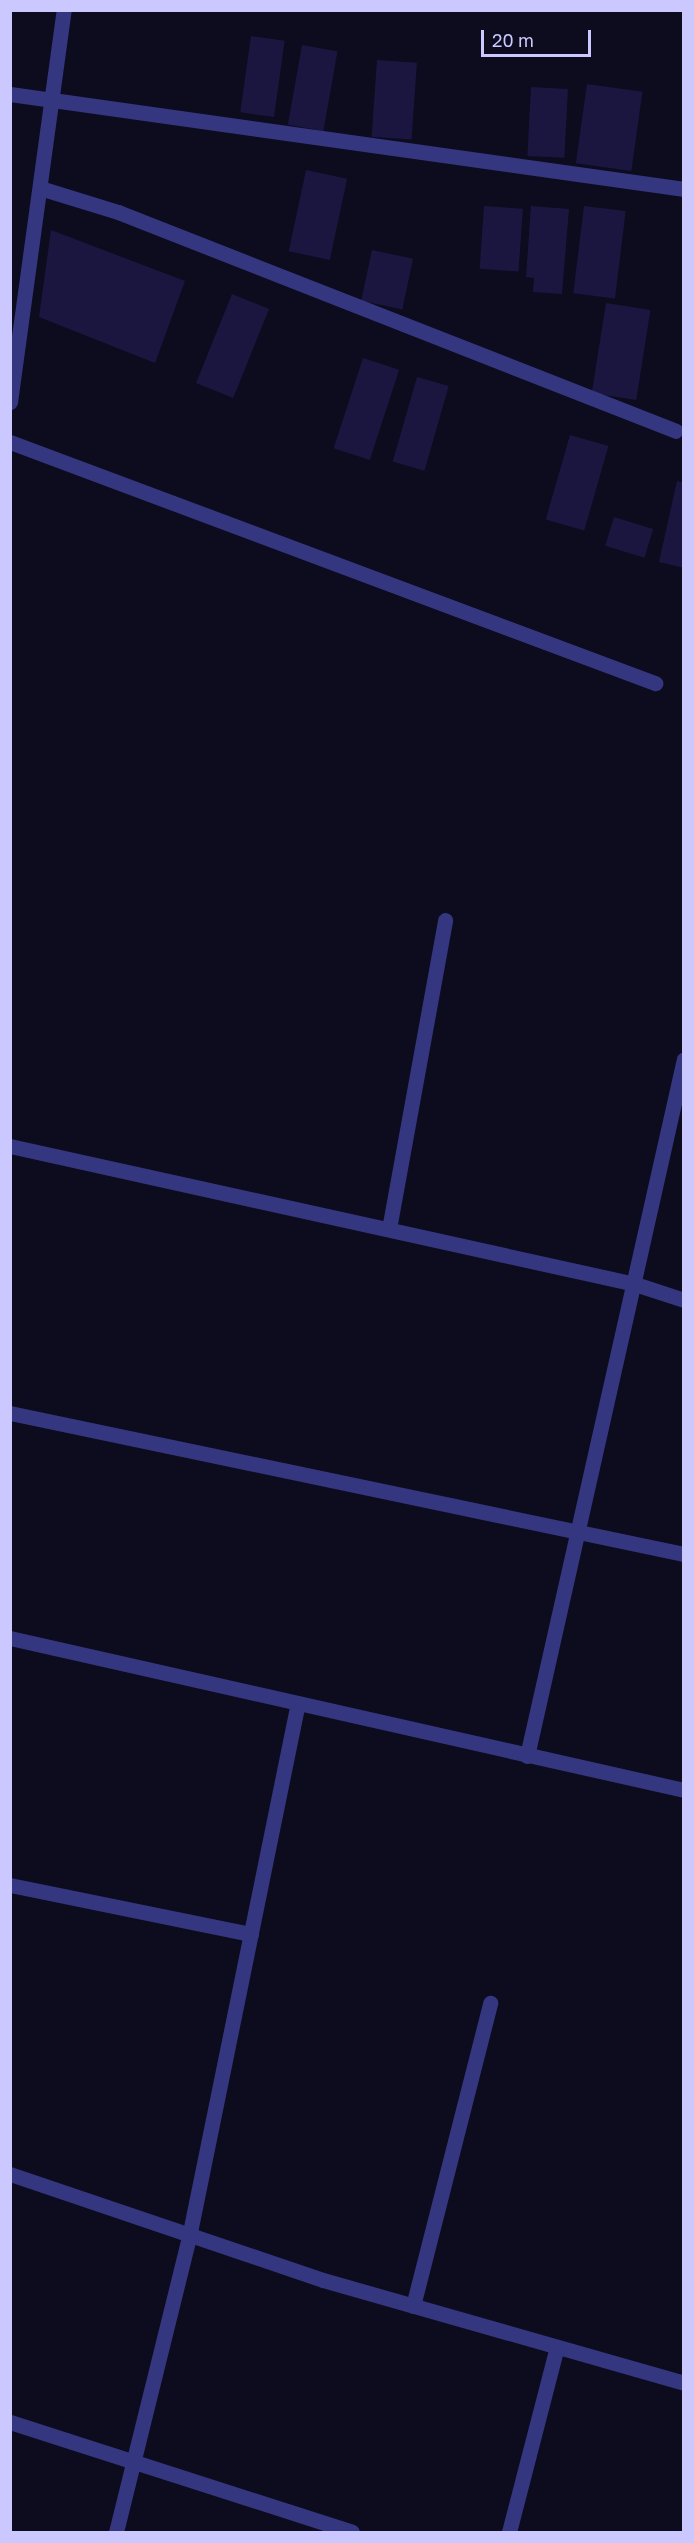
<!DOCTYPE html>
<style>
body{margin:0}
#map{position:relative;width:694px;height:2543px;overflow:hidden;background:#0d0b1e;font-family:"Golos Text",sans-serif}
div>[style]{position:absolute}
.building>*{inset:0;background:#1b1640;transform-origin:0 0}
.minor>*{height:15px;margin:-7.5px;padding:0 7.5px;transform-origin:7.5px;border-radius:7.5px;background:#343780}
span{translate:-50% -50%;white-space:nowrap;text-align:center;line-height:1.15;-webkit-text-stroke:6px #0d0b1e;paint-order:stroke}
.frame{position:absolute;inset:0;border:12px solid #cac8ff;pointer-events:none}
.scale{position:absolute;left:481px;top:30px;width:110px;height:27px;box-sizing:border-box;border:3px solid #cac8ff;border-top:0;padding-left:8px;font-size:18px;line-height:21px;white-space:nowrap;color:#cac8ff;-webkit-text-stroke:4px #0d0b1e;paint-order:stroke}
</style>
<div id="map">
<div class="building">
<div style="left:251px;top:36px;width:34px;height:77px;rotate:8deg"></div>
<div style="left:302px;top:45px;width:36px;height:81px;rotate:10deg"></div>
<div style="left:377px;top:60px;width:40px;height:77px;rotate:4deg"></div>
<div style="left:587px;top:84px;width:56px;height:80px;rotate:8deg"></div>
<div style="left:531px;top:87px;width:37px;height:69px;rotate:3deg"></div>
<div style="left:306px;top:170px;width:42px;height:83px;rotate:12deg"></div>
<div style="left:484px;top:206px;width:39px;height:63px;rotate:4deg"></div>
<div style="clip-path:polygon(531px 206px,569px 209px,562px 294px,533px 292px,534px 278px,526px 277px)"></div>
<div style="left:584px;top:206px;width:42px;height:88px;rotate:7deg"></div>
<div style="clip-path:polygon(51px 230px,185px 281px,155px 363px,39px 317px)"></div>
<div style="left:372px;top:250px;width:42px;height:52px;rotate:12deg"></div>
<div style="left:232px;top:294px;width:40px;height:96px;rotate:22deg"></div>
<div style="left:606px;top:303px;width:45px;height:91px;rotate:9deg"></div>
<div style="left:363px;top:358px;width:38px;height:95px;rotate:18deg"></div>
<div style="left:417px;top:377px;width:33px;height:88px;rotate:16deg"></div>
<div style="left:570px;top:435px;width:40px;height:88px;rotate:16deg"></div>
<div style="clip-path:polygon(677px 481px,684px 483px,684px 568px,659px 562px)"></div>
<div style="left:614px;top:517px;width:41px;height:30px;rotate:17deg"></div>
</div>
<div class="minor">
<div style="left:10px;top:94px;width:681px;rotate:8.02deg"></div>
<div style="left:40px;top:188px;width:82px;rotate:17.1deg"></div>
<div style="left:118px;top:212px;width:599px;rotate:21.43deg"></div>
<div style="left:10px;top:402px;width:396px;rotate:-82.2deg"></div>
<div style="left:10px;top:442px;width:689px;rotate:20.49deg"></div>
<div style="left:10px;top:1146px;width:640px;rotate:12.45deg"></div>
<div style="left:635px;top:1284px;width:52px;rotate:18.1deg"></div>
<div style="left:389px;top:1229px;width:314px;rotate:-79.7deg"></div>
<div style="left:10px;top:1413px;width:689px;rotate:11.82deg"></div>
<div style="left:10px;top:1638px;width:691px;rotate:12.71deg"></div>
<div style="left:527px;top:1756px;width:714px;rotate:-77.31deg"></div>
<div style="left:10px;top:1885px;width:246px;rotate:11.5deg"></div>
<div style="left:10px;top:2174px;width:330px;rotate:18.7deg"></div>
<div style="left:323px;top:2280px;width:375px;rotate:15.9deg"></div>
<div style="left:413px;top:2306px;width:313px;rotate:-75.7deg"></div>
<div style="left:10px;top:2422px;width:359px;rotate:17.8deg"></div>
<div style="left:116px;top:2532px;width:304px;rotate:-76.1deg"></div>
<div style="left:189px;top:2237px;width:541px;rotate:-78.48deg"></div>
<div style="left:509px;top:2532px;width:191px;rotate:-75.5deg"></div>
</div>
<div class="frame"></div>
<div class="scale">20 m</div>
</div>
